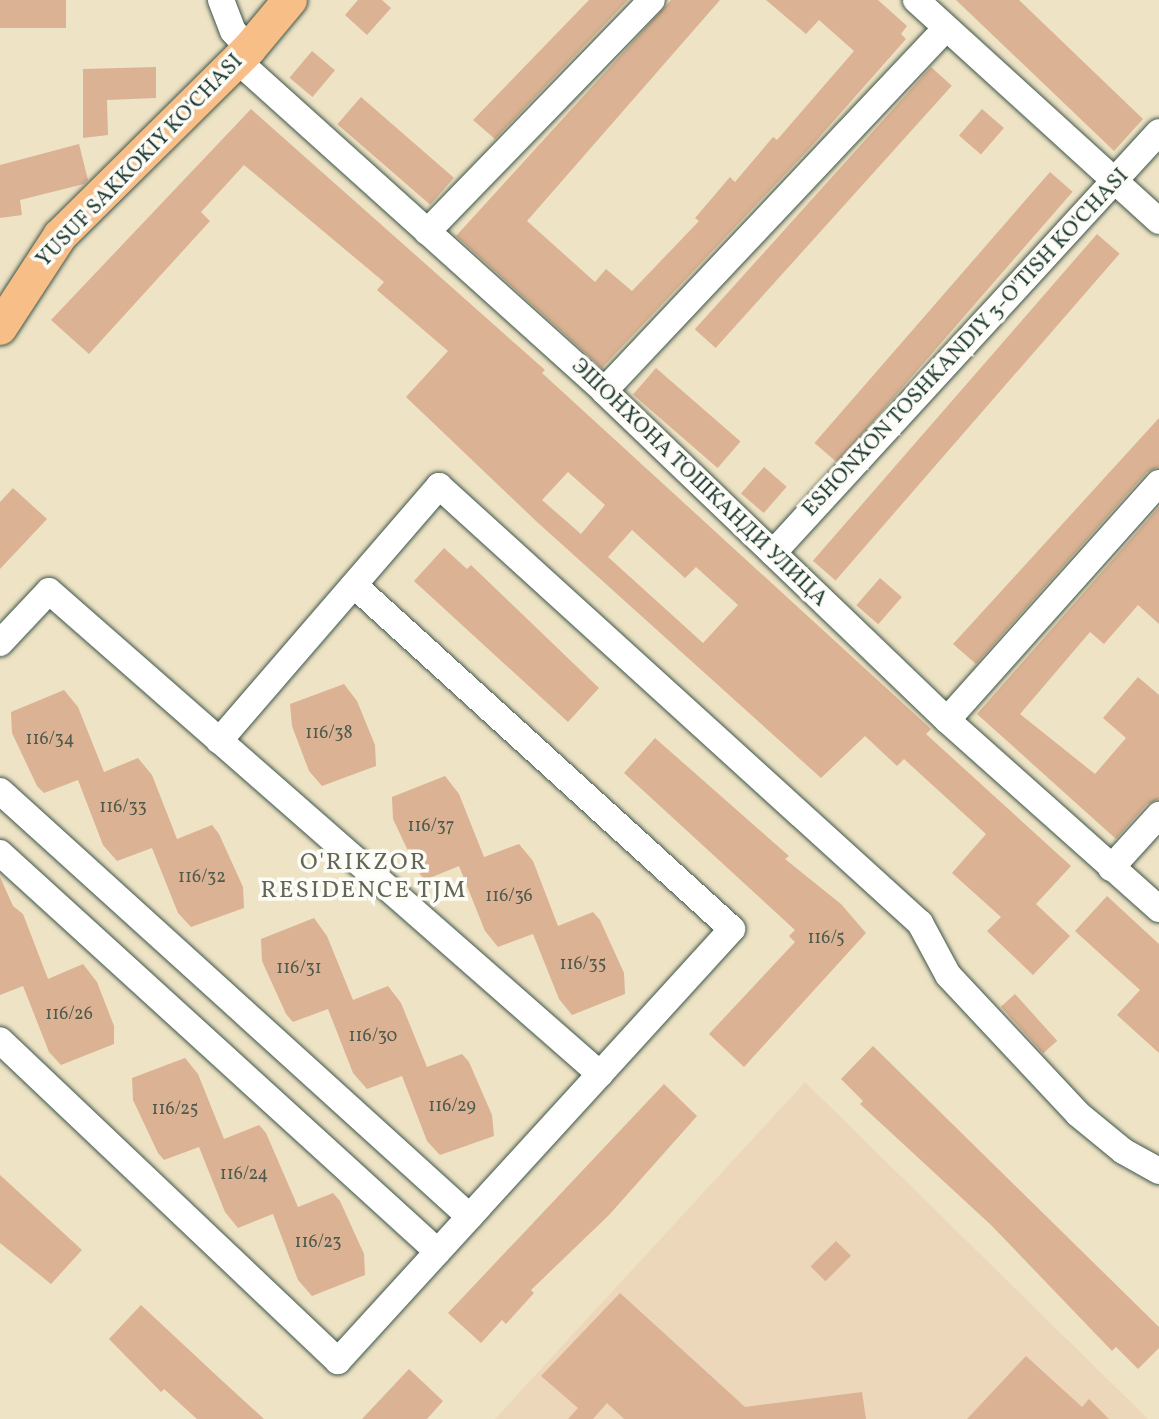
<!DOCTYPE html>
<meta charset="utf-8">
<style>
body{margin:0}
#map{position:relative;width:1159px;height:1419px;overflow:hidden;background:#efe3c5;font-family:Vollkorn,serif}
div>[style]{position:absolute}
.built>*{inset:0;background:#edd7bb}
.building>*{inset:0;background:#dbb293;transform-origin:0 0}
.roads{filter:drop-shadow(0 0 2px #3e564a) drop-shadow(0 0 2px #3e564a)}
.minor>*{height:26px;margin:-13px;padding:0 13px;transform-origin:13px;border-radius:13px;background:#fff}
.major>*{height:34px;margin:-17px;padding:0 17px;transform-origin:17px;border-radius:17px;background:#f7be87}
span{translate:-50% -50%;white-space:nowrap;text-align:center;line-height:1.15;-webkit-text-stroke:7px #fdfcf7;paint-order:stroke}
.number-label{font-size:18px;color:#4e5a4c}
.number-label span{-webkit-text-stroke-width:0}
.street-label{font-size:22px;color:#1f3d34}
.neighbourhood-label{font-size:24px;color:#616655;letter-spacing:2px}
</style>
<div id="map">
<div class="built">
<div style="clip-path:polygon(805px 1082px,1148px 1419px,495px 1419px)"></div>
</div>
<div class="building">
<div style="left:0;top:0;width:66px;height:28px"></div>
<div style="clip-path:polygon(358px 0,382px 0,391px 8px,367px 35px,345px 15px)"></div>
<div style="clip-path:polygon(589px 0,628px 0,495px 139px,473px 120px)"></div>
<div style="clip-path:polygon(671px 0,720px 0,527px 221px,595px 282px,606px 269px,632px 291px,699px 221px,695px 218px,730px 177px,735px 182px,773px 137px,777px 140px,854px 51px,819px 20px,806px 34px,766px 0,878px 0,907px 26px,901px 34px,906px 39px,808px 150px,602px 368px,456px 236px)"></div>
<div style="clip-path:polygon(956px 0,1019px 0,1143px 119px,1114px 151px)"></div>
<div style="left:312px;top:51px;width:30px;height:35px;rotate:40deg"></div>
<div style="clip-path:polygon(156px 67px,156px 98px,107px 100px,108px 135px,83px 138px,83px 69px)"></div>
<div style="left:931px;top:67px;width:28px;height:353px;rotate:42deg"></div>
<div style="left:361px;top:97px;width:123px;height:36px;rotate:41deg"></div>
<div style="clip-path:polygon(evenodd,251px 109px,545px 370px,542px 373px,931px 729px,926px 734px,1071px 866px,1036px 904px,1070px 936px,1033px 975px,987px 931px,1001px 917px,952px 873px,986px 834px,904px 759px,897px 766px,865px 736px,821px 778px,536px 521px,406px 397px,448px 351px,377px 290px,384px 282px,244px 165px,201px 212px,210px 221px,89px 354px,51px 320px,251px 109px,568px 472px,605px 505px,581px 534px,542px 500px,568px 472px,251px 109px,632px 530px,685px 578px,696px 567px,738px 605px,703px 643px,608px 557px,632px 530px)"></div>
<div style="left:982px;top:109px;width:29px;height:35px;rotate:41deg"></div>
<div style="clip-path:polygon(79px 144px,88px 180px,84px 184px,20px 200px,22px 215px,0 218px,0 165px)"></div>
<div style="left:1050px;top:172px;width:30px;height:359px;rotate:41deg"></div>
<div style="left:1097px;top:234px;width:30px;height:433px;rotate:41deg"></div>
<div style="left:656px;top:368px;width:112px;height:35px;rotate:41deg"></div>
<div style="clip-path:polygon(1159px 418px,1159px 467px,1147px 472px,976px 664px,953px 644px)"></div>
<div style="left:764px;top:467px;width:30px;height:35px;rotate:41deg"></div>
<div style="clip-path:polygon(13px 488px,47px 519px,0 569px,0 502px)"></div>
<div style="clip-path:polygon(1159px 507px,1159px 624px,1138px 605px,1104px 644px,1090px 632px,1020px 714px,1095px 774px,1126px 738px,1103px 718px,1138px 677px,1159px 695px,1159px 799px,1147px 804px,1116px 839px,977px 714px)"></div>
<div style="clip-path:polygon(444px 548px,467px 569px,471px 565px,599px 688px,568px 722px,414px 581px)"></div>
<div style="left:880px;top:578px;width:29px;height:36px;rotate:41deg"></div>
<div style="clip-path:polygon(344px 684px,357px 701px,375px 745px,376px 766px,322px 786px,309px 771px,292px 726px,290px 704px)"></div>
<div style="clip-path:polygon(64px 690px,78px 707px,104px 772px,138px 758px,152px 775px,177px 839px,212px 825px,219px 834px,243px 887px,244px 908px,191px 927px,178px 913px,152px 848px,117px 861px,103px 845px,78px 780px,44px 793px,37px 786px,12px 733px,11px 712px)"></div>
<div style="clip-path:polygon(655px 738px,789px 856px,785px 859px,841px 904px,866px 933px,744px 1067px,709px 1034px,795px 942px,789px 936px,795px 930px,624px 773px)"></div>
<div style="clip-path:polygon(445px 776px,459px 794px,484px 857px,519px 844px,533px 861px,558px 926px,593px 912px,600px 920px,624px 973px,625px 994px,572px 1015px,559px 999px,533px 934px,498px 947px,485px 931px,459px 866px,425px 880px,418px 872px,393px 819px,392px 797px)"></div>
<div style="clip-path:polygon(0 877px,13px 906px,23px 914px,48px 979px,83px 964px,97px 982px,114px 1026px,114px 1044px,61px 1065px,49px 1052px,23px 986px,0 995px)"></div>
<div style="clip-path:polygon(1107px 896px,1159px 944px,1159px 1053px,1117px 1015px,1140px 990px,1075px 931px)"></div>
<div style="clip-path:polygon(314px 918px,327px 936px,353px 1000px,388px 986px,401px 1003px,427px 1067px,462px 1054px,469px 1062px,492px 1115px,494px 1136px,440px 1155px,427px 1141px,402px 1076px,367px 1089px,353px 1073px,328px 1009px,293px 1022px,286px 1014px,262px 961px,261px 939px)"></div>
<div style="left:1015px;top:994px;width:63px;height:19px;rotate:48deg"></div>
<div style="clip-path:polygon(873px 1046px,1159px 1327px,1159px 1348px,1138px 1369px,1116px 1347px,1112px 1351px,991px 1225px,860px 1104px,863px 1101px,841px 1079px)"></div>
<div style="clip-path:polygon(185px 1058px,198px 1074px,224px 1139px,259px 1125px,266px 1133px,298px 1207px,333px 1193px,340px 1201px,364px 1254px,365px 1275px,312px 1296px,298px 1280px,273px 1214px,238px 1228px,225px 1212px,199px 1147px,164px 1160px,158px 1153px,133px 1100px,132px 1078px)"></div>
<div style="clip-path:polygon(664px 1084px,697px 1116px,609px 1215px,531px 1290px,534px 1293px,506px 1324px,502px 1320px,481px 1343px,448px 1313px)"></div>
<div style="clip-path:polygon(0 1175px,82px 1250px,51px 1284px,0 1243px)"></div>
<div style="left:836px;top:1241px;width:21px;height:36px;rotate:45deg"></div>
<div style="clip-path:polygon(620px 1293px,745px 1407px,862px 1392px,866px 1419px,624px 1419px,607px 1403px,593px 1419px,568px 1419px,578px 1408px,541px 1376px)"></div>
<div style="clip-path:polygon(141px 1305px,217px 1376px,264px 1419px,197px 1419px,164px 1389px,161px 1392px,109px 1339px)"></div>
<div style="clip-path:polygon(1026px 1356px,1082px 1407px,1089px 1399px,1109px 1419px,967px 1419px)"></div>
<div style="clip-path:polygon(409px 1369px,443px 1401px,427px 1419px,362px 1419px)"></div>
</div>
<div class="roads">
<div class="minor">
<div style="left:221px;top:0;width:33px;rotate:69deg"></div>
<div style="left:233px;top:31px;width:24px;rotate:48deg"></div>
<div style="left:916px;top:0;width:328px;rotate:42.3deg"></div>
<div style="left:237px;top:60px;width:494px;rotate:42deg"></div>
<div style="left:604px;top:391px;width:475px;rotate:43.8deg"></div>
<div style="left:947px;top:720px;width:284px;rotate:41.7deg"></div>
<div style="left:427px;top:232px;width:323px;rotate:-45.9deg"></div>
<div style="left:604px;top:391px;width:497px;rotate:-46.7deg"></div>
<div style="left:773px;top:553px;width:571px;rotate:-47.48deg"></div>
<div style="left:354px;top:585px;width:511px;rotate:42.3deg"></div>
<div style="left:732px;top:929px;width:196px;rotate:132.3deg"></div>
<div style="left:0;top:643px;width:71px;rotate:-46.7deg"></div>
<div style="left:49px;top:591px;width:733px;rotate:41.24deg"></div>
<div style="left:600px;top:1074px;width:389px;rotate:132.4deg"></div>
<div style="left:338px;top:1361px;width:466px;rotate:-136.5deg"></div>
<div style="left:947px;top:720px;width:318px;rotate:-48.2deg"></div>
<div style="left:219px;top:741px;width:337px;rotate:-49.2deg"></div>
<div style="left:439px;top:486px;width:650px;rotate:42.26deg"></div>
<div style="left:920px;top:923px;width:59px;rotate:61.7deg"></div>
<div style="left:948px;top:975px;width:190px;rotate:46.9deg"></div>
<div style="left:1078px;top:1114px;width:58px;rotate:39.4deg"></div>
<div style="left:1123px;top:1151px;width:41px;rotate:29.1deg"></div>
<div style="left:0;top:791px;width:634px;rotate:42.19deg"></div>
<div style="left:0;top:853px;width:592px;rotate:42.33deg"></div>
<div style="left:1111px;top:868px;width:72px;rotate:-47.8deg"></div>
</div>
<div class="major">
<div style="left:0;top:328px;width:110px;rotate:-56.9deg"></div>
<div style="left:60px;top:236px;width:266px;rotate:-44.7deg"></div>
<div style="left:249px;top:49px;width:64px;rotate:-50.1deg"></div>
</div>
</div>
<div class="number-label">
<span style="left:329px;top:734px">116/38</span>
<span style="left:50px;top:740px">116/34</span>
<span style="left:123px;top:808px">116/33</span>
<span style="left:431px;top:827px">116/37</span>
<span style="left:202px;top:878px">116/32</span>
<span style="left:509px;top:897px">116/36</span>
<span style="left:826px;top:939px">116/5</span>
<span style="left:583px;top:965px">116/35</span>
<span style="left:299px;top:969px">116/31</span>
<span style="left:69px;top:1015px">116/26</span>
<span style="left:373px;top:1037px">116/30</span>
<span style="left:452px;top:1107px">116/29</span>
<span style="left:175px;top:1110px">116/25</span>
<span style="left:244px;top:1175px">116/24</span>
<span style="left:318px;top:1243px">116/23</span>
</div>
<div class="street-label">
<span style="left:140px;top:161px;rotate:-46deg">YUSUF SAKKOKIY KO'CHASI</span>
<span style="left:966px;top:343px;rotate:-47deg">ESHONXON TOSHKANDIY 3-O'TISH KO'CHASI</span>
<span style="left:699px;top:483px;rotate:44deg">ЭШОНХОНА ТОШКАНДИ УЛИЦА</span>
</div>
<div class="neighbourhood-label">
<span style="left:364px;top:878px">O'RIKZOR<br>RESIDENCE TJM</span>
</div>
</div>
